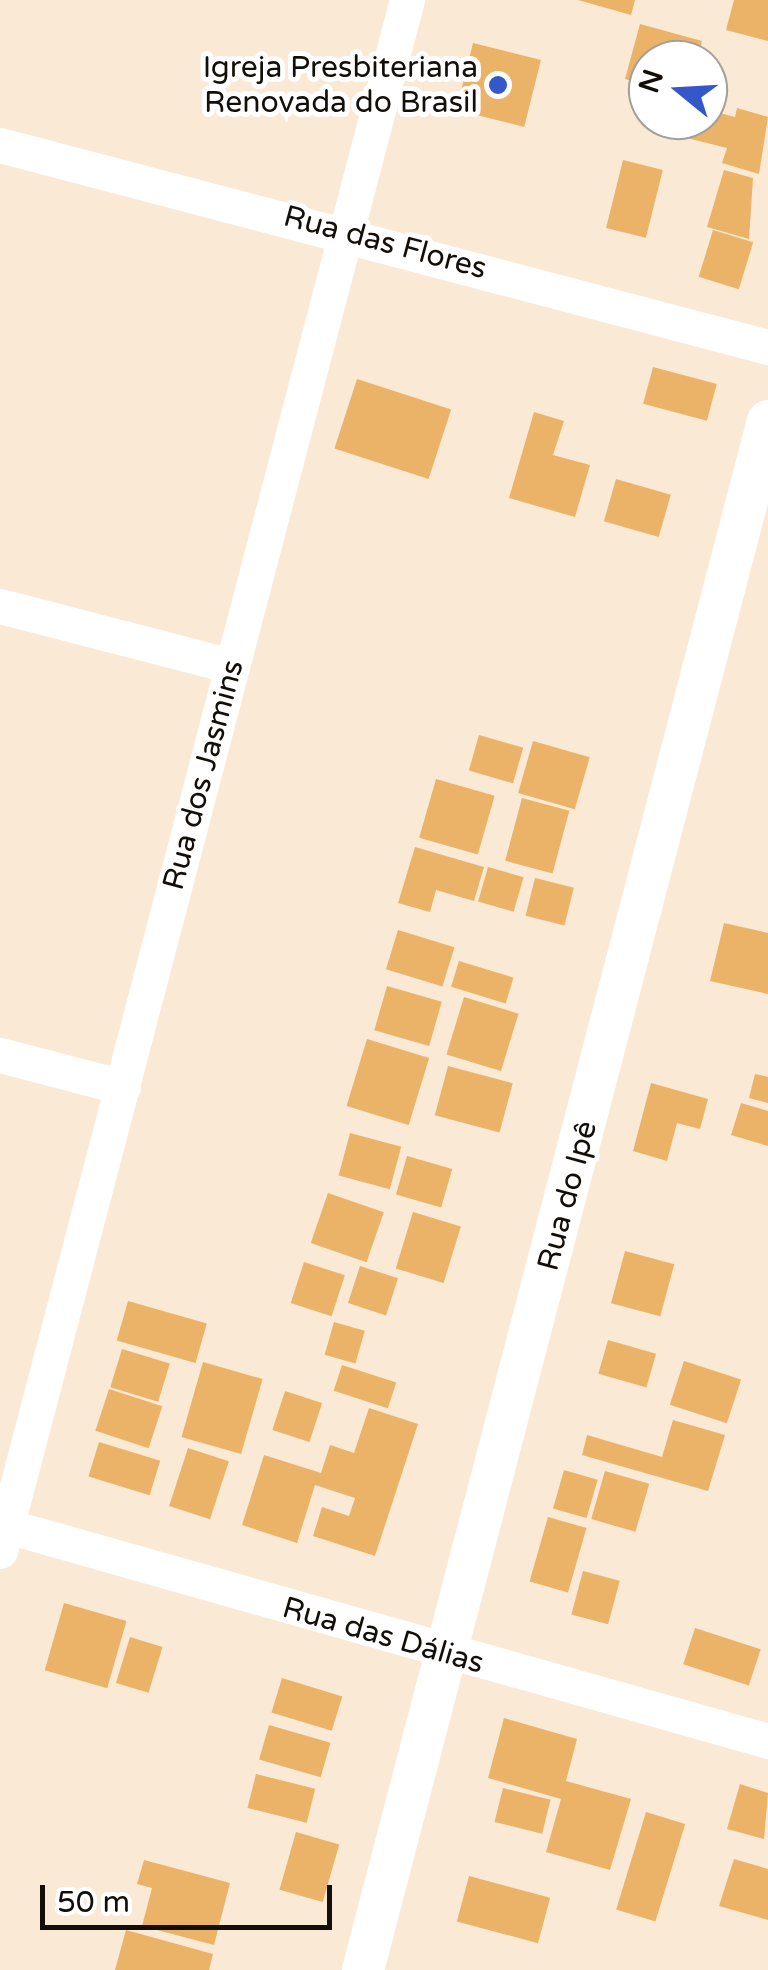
<!DOCTYPE html>
<meta charset="utf-8">
<style>
body{margin:0}
#map{position:relative;width:768px;height:1970px;overflow:hidden;background:#f9e9d5;font-family:"Varela Round",sans-serif}
div>[style]{position:absolute}
.building>*{inset:0;background:#ebb368;transform-origin:0 0}
.minor>*{height:35px;margin:-17.5px;padding:0 17.5px;transform-origin:17.5px;border-radius:17.5px;background:#fff}
.tertiary>*{height:42px;margin:-21px;padding:0 21px;transform-origin:21px;border-radius:21px;background:#fff}
.dots>*{width:28px;height:28px;translate:-50% -50%;box-sizing:border-box;border:5px solid #fff;border-radius:50%}
span{translate:-50% -50%;white-space:nowrap;text-align:center;line-height:1.15;-webkit-text-stroke:10px #fff;paint-order:stroke}
.poi-label{font-size:30px;color:#130e07}
.right{translate:-100% -50%;text-align:right}
.street-label{font-size:30px;color:#130e07}
.north{position:absolute;left:628px;top:40px;width:100px;height:100px;box-sizing:border-box;background:#fff;border:2px solid #a19f9c;border-radius:50%;rotate:288deg;font-size:28px;font-weight:700;line-height:40px;text-align:center;color:#130e07}
.north::after{content:'';display:block;margin:auto;width:35px;height:45px;background:#3458c9;clip-path:polygon(50% 0,100% 100%,50% 72%,0 100%)}
.scale{position:absolute;left:40px;top:1885px;width:292px;height:45px;box-sizing:border-box;border:5px solid #130e07;border-top:0;padding-left:12px;font-size:30px;line-height:35px;white-space:nowrap;color:#130e07;-webkit-text-stroke:8px #fff;paint-order:stroke}
</style>
<div id="map">
<div class="building">
<div style="clip-path:polygon(578px 0,635px 0,631px 15px)"></div>
<div style="clip-path:polygon(734px 0,768px 0,768px 41px,726px 30px)"></div>
<div style="clip-path:polygon(640px 24px,702px 41px,697px 60px,648px 60px,648px 85px,625px 79px)"></div>
<div style="left:473px;top:43px;width:70px;height:69px;rotate:14deg"></div>
<div style="clip-path:polygon(737px 108px,768px 117px,759px 174px,722px 163px,727px 148px,683px 137px,688px 120px,708px 120px,708px 110px,735px 117px)"></div>
<div style="left:623px;top:160px;width:41px;height:70px;rotate:14deg"></div>
<div style="clip-path:polygon(724px 170px,753px 178px,749px 239px,707px 227px)"></div>
<div style="left:713px;top:230px;width:42px;height:49px;rotate:17deg"></div>
<div style="left:653px;top:367px;width:66px;height:38px;rotate:15deg"></div>
<div style="left:357px;top:379px;width:99px;height:73px;rotate:18deg"></div>
<div style="clip-path:polygon(534px 412px,564px 421px,553px 455px,590px 465px,575px 517px,509px 498px)"></div>
<div style="left:616px;top:479px;width:57px;height:44px;rotate:16deg"></div>
<div style="left:479px;top:735px;width:46px;height:37px;rotate:16deg"></div>
<div style="left:533px;top:741px;width:59px;height:54px;rotate:16deg"></div>
<div style="left:436px;top:779px;width:61px;height:61px;rotate:16deg"></div>
<div style="left:522px;top:798px;width:49px;height:65px;rotate:15deg"></div>
<div style="clip-path:polygon(415px 847px,484px 867px,474px 901px,436px 890px,430px 912px,398px 903px)"></div>
<div style="left:488px;top:867px;width:37px;height:36px;rotate:16deg"></div>
<div style="left:535px;top:878px;width:40px;height:39px;rotate:14deg"></div>
<div style="clip-path:polygon(724px 923px,768px 933px,768px 994px,710px 981px)"></div>
<div style="left:398px;top:930px;width:59px;height:41px;rotate:17deg"></div>
<div style="left:459px;top:961px;width:57px;height:27px;rotate:17deg"></div>
<div style="left:387px;top:986px;width:57px;height:46px;rotate:16deg"></div>
<div style="left:464px;top:997px;width:57px;height:60px;rotate:17deg"></div>
<div style="left:367px;top:1039px;width:65px;height:70px;rotate:17deg"></div>
<div style="left:448px;top:1066px;width:67px;height:51px;rotate:15deg"></div>
<div style="clip-path:polygon(755px 1074px,768px 1077px,768px 1103px,749px 1098px)"></div>
<div style="clip-path:polygon(651px 1083px,708px 1099px,700px 1129px,677px 1123px,667px 1161px,633px 1151px)"></div>
<div style="clip-path:polygon(741px 1103px,768px 1111px,768px 1146px,731px 1135px)"></div>
<div style="left:350px;top:1133px;width:53px;height:44px;rotate:15deg"></div>
<div style="left:407px;top:1156px;width:47px;height:40px;rotate:16deg"></div>
<div style="left:328px;top:1193px;width:59px;height:53px;rotate:19deg"></div>
<div style="left:413px;top:1212px;width:50px;height:59px;rotate:17deg"></div>
<div style="left:625px;top:1251px;width:51px;height:54px;rotate:15deg"></div>
<div style="left:304px;top:1262px;width:43px;height:43px;rotate:18deg"></div>
<div style="left:360px;top:1266px;width:40px;height:39px;rotate:18deg"></div>
<div style="left:128px;top:1301px;width:82px;height:41px;rotate:16deg"></div>
<div style="left:334px;top:1322px;width:32px;height:34px;rotate:16deg"></div>
<div style="left:608px;top:1340px;width:50px;height:35px;rotate:16deg"></div>
<div style="left:122px;top:1349px;width:50px;height:40px;rotate:17deg"></div>
<div style="left:684px;top:1361px;width:60px;height:46px;rotate:18deg"></div>
<div style="left:203px;top:1362px;width:62px;height:78px;rotate:16deg"></div>
<div style="left:342px;top:1365px;width:57px;height:27px;rotate:18deg"></div>
<div style="left:109px;top:1389px;width:56px;height:44px;rotate:18deg"></div>
<div style="left:285px;top:1391px;width:39px;height:41px;rotate:18deg"></div>
<div style="clip-path:polygon(369px 1408px,418px 1424px,375px 1556px,313px 1536px,322px 1507px,349px 1516px,355px 1498px,315px 1485px,297px 1543px,242px 1525px,264px 1455px,321px 1473px,330px 1445px,354px 1453px)"></div>
<div style="clip-path:polygon(673px 1420px,725px 1435px,708px 1491px,582px 1455px,587px 1435px,662px 1457px)"></div>
<div style="left:99px;top:1442px;width:64px;height:36px;rotate:17deg"></div>
<div style="left:188px;top:1448px;width:43px;height:61px;rotate:18deg"></div>
<div style="left:564px;top:1470px;width:35px;height:40px;rotate:16deg"></div>
<div style="left:605px;top:1471px;width:46px;height:50px;rotate:16deg"></div>
<div style="left:548px;top:1517px;width:40px;height:67px;rotate:16deg"></div>
<div style="left:583px;top:1571px;width:38px;height:45px;rotate:15deg"></div>
<div style="left:64px;top:1603px;width:65px;height:70px;rotate:16deg"></div>
<div style="left:695px;top:1628px;width:69px;height:38px;rotate:18deg"></div>
<div style="left:130px;top:1637px;width:34px;height:48px;rotate:17deg"></div>
<div style="left:282px;top:1678px;width:63px;height:36px;rotate:17deg"></div>
<div style="clip-path:polygon(504px 1718px,577px 1739px,566px 1781px,631px 1799px,610px 1870px,546px 1852px,561px 1799px,488px 1778px)"></div>
<div style="left:269px;top:1725px;width:64px;height:36px;rotate:16deg"></div>
<div style="left:256px;top:1774px;width:61px;height:35px;rotate:14deg"></div>
<div style="clip-path:polygon(740px 1784px,768px 1793px,764px 1839px,727px 1829px)"></div>
<div style="left:503px;top:1788px;width:49px;height:35px;rotate:14deg"></div>
<div style="left:646px;top:1812px;width:41px;height:102px;rotate:17deg"></div>
<div style="left:296px;top:1832px;width:45px;height:60px;rotate:16deg"></div>
<div style="clip-path:polygon(734px 1859px,768px 1869px,768px 1920px,719px 1906px)"></div>
<div style="clip-path:polygon(144px 1860px,230px 1883px,214px 1945px,142px 1926px,152px 1888px,137px 1884px)"></div>
<div style="left:469px;top:1876px;width:84px;height:47px;rotate:15deg"></div>
<div style="clip-path:polygon(126px 1930px,213px 1954px,209px 1970px,115px 1970px)"></div>
</div>
<div class="minor">
<div style="left:0;top:145px;width:794px;rotate:14.74deg"></div>
<div style="left:0;top:606px;width:240px;rotate:14.5deg"></div>
<div style="left:0;top:1055px;width:127px;rotate:14.6deg"></div>
<div style="left:0;top:1524px;width:798px;rotate:15.78deg"></div>
<div style="left:0;top:1551px;width:1604px;rotate:-75.3deg"></div>
</div>
<div class="tertiary">
<div style="left:363px;top:1970px;width:1601px;rotate:-75.35deg"></div>
</div>
<div class="dots">
<div style="left:498px;top:85px;background:#3458c9"></div>
</div>
<div class="poi-label">
<span class="right" style="left:478px;top:85px">Igreja Presbiteriana<br>Renovada do Brasil</span>
</div>
<div class="street-label">
<span style="left:385px;top:243px;rotate:15deg">Rua das Flores</span>
<span style="left:204px;top:775px;rotate:-75deg">Rua dos Jasmins</span>
<span style="left:568px;top:1196px;rotate:-75deg">Rua do Ipê</span>
<span style="left:383px;top:1636px;rotate:16deg">Rua das Dálias</span>
</div>
<div class="north">N</div>
<div class="scale">50 m</div>
</div>
